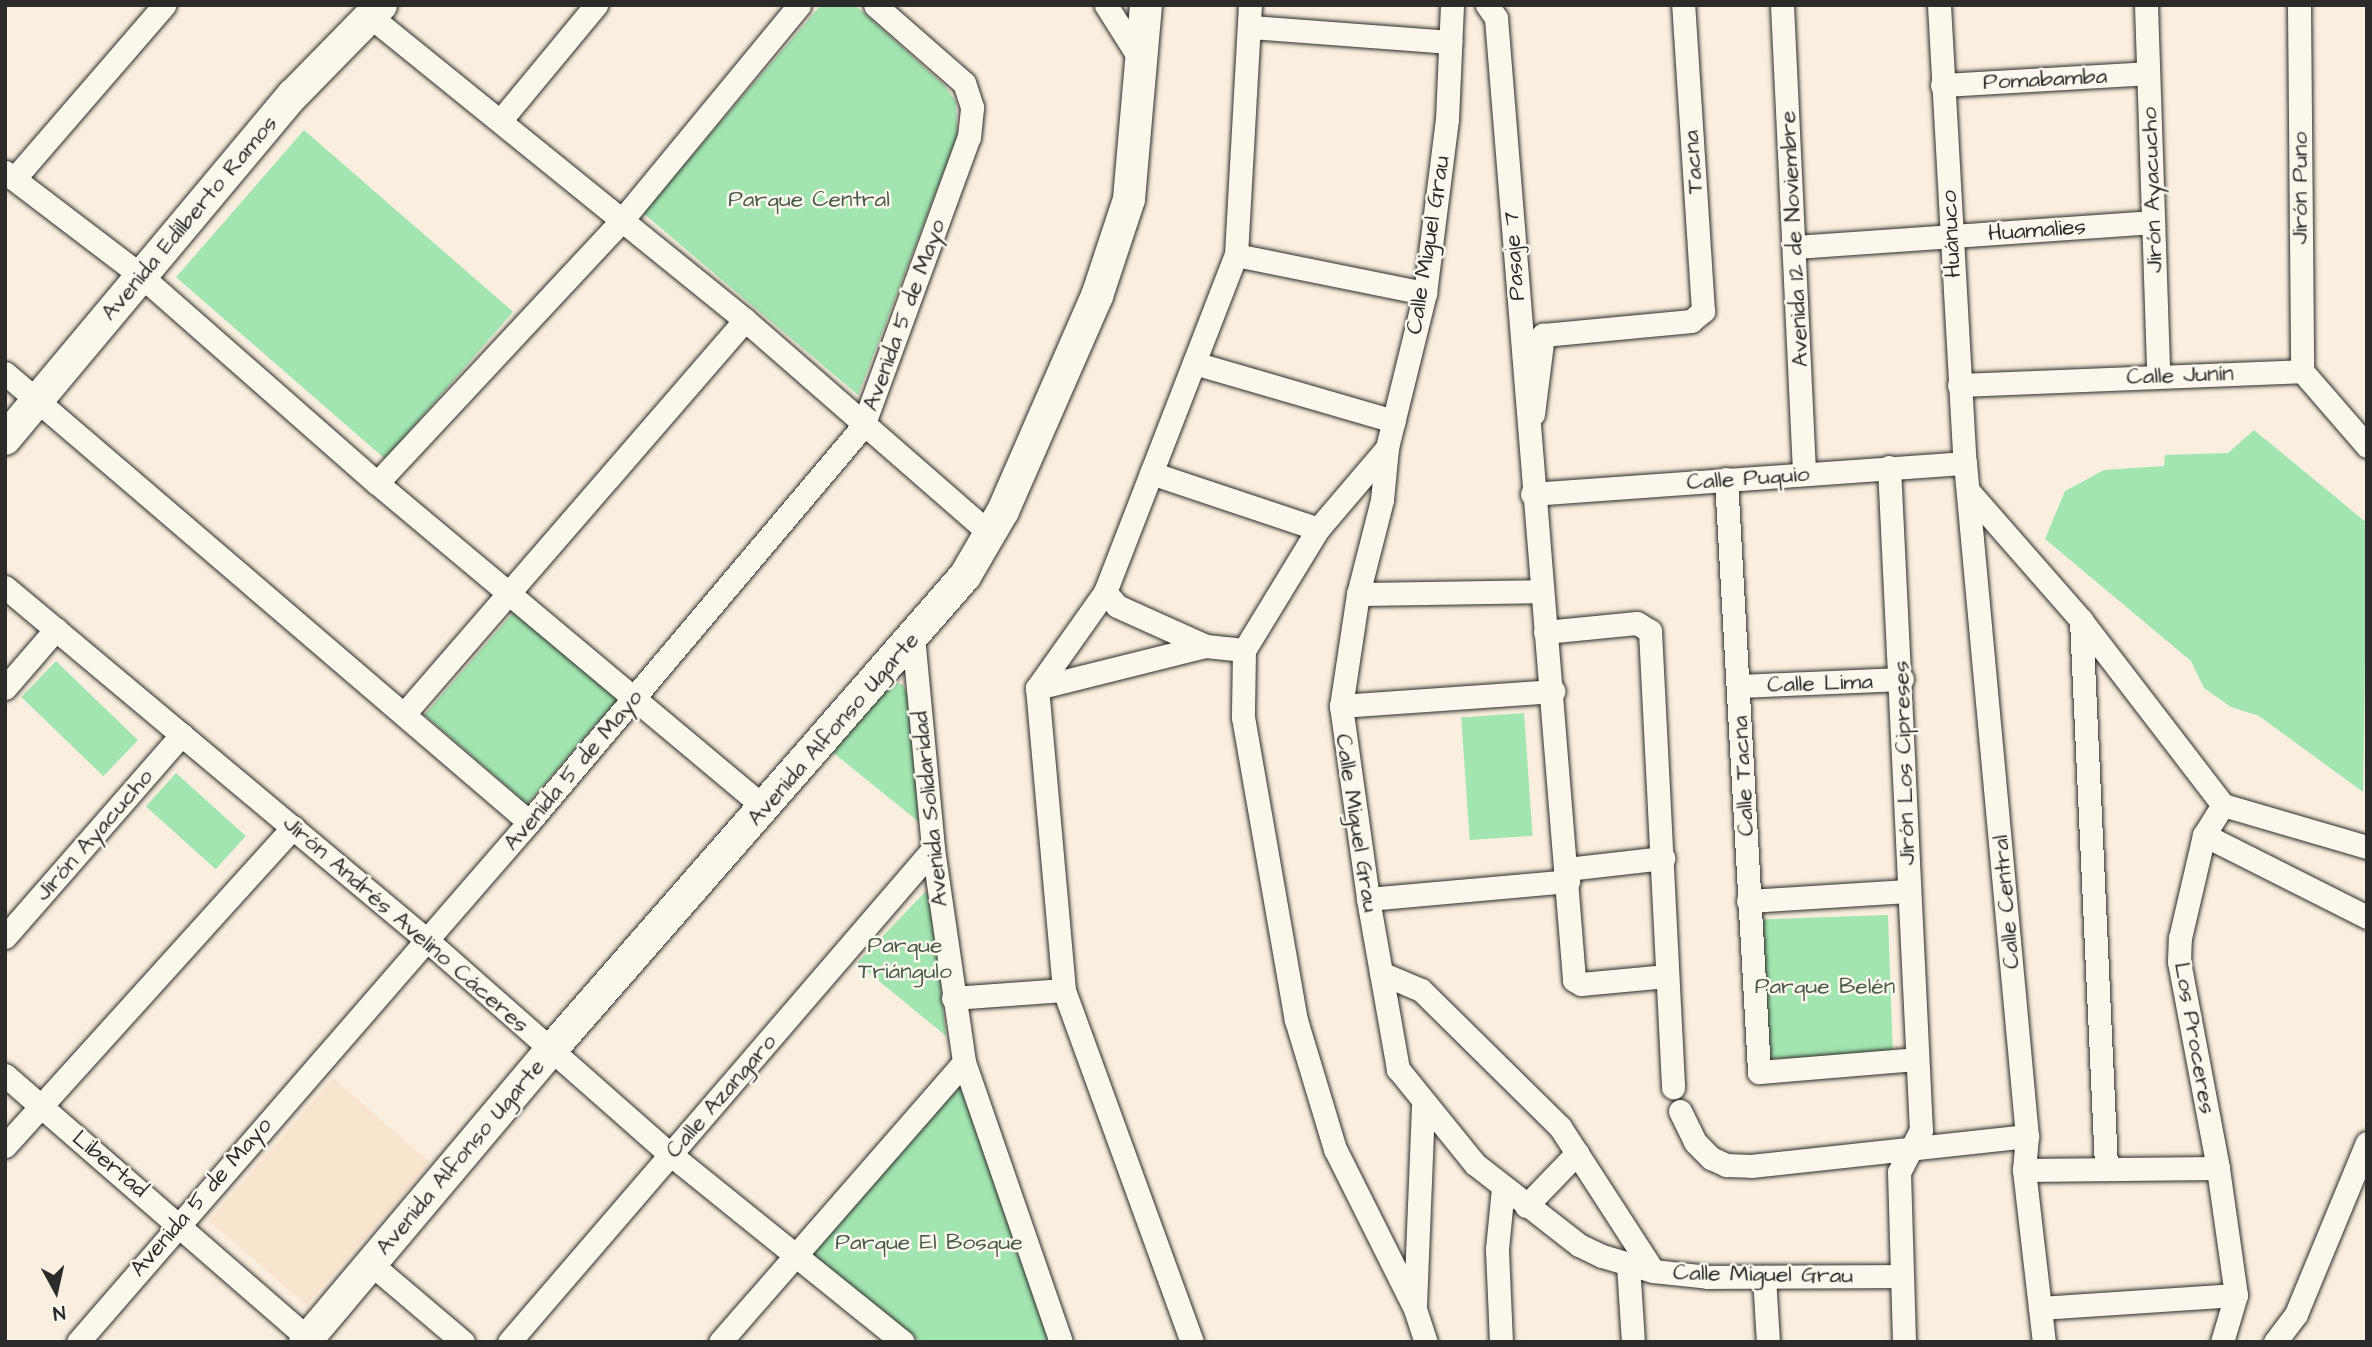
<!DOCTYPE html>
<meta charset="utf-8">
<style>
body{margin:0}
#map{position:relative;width:2372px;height:1347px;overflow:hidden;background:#faefde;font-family:"Architects Daughter",sans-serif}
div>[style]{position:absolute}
.built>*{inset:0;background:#f9e5ce;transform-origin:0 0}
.green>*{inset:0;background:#a3e5b0;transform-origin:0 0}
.roads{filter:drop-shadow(0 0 2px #2b2b2b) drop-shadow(0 0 2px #2b2b2b)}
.street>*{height:23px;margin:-11.5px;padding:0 11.5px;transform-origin:11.5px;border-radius:11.5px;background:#fbf7ec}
.secondary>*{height:32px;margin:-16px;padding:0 16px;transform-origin:16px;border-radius:16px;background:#fbf7ec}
span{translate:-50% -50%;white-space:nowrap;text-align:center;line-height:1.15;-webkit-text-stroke:5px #fbf7ec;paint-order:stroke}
.street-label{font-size:23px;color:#2b2b2b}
.park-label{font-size:23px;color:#495a4c}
.frame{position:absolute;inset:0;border:7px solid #2b2b2b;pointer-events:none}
.north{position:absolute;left:21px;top:1256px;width:70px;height:70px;-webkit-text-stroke:5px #fbf7ec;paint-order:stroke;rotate:172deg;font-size:19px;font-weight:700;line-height:28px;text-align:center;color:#2b2b2b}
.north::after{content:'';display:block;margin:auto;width:24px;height:32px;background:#2b2b2b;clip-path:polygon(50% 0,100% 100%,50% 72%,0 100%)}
</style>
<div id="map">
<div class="built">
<div style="left:333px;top:1078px;width:129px;height:189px;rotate:41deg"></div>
</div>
<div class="green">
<div style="clip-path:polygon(821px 5px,855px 5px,945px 86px,956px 102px,957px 137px,858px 395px,643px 213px)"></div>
<div style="left:304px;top:130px;width:277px;height:195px;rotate:41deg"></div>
<div style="clip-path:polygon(2254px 430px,2367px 523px,2363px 792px,2259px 716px,2231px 707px,2204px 688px,2191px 661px,2045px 539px,2065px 491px,2104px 470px,2164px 466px,2165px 455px,2228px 453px)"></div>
<div style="left:519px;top:606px;width:136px;height:144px;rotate:41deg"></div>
<div style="left:56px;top:661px;width:114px;height:50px;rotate:44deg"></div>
<div style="clip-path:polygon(893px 681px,903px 685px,911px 702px,919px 822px,831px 751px)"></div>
<div style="left:1524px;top:713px;width:123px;height:63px;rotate:86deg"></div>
<div style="left:176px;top:773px;width:94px;height:45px;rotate:42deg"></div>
<div style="clip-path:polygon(925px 892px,931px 895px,946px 1036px,857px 963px)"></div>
<div style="left:1888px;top:915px;width:139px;height:133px;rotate:88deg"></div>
<div style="clip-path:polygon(961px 1085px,1051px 1342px,921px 1342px,809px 1252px)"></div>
</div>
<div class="roads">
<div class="street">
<div style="left:1106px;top:5px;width:64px;rotate:57.8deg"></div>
<div style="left:1452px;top:5px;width:114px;rotate:92.5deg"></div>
<div style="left:1447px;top:119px;width:175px;rotate:97.2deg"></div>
<div style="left:1425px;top:293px;width:160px;rotate:103.8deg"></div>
<div style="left:1387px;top:448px;width:52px;rotate:95.5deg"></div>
<div style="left:1382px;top:500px;width:97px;rotate:104.3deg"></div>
<div style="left:1358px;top:594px;width:113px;rotate:98.6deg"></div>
<div style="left:1341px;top:706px;width:195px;rotate:82deg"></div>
<div style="left:1368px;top:899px;width:173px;rotate:80deg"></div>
<div style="left:1398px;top:1069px;width:122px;rotate:51deg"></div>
<div style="left:1475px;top:1164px;width:132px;rotate:37.9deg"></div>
<div style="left:1579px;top:1245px;width:25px;rotate:26deg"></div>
<div style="left:1602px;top:1256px;width:53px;rotate:16.4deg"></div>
<div style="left:1653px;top:1271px;width:55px;rotate:6.2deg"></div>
<div style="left:1708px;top:1277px;width:192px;rotate:-0.3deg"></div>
<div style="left:1487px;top:5px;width:16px;rotate:55deg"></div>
<div style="left:1496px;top:18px;width:965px;rotate:85.36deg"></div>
<div style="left:1574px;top:980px;width:8px;rotate:30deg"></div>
<div style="left:1581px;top:984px;width:86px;rotate:-5.3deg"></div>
<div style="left:1782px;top:5px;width:469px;rotate:87.3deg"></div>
<div style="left:1939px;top:5px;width:459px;rotate:86.8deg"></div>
<div style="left:1965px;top:463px;width:676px;rotate:84.74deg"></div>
<div style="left:2027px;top:1136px;width:34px;rotate:95deg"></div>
<div style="left:2024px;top:1170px;width:173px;rotate:83.4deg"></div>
<div style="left:2146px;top:5px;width:371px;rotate:88.1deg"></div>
<div style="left:2299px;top:5px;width:366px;rotate:89.5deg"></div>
<div style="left:371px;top:17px;width:481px;rotate:39deg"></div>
<div style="left:745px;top:320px;width:325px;rotate:41.1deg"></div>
<div style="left:1251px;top:27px;width:200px;rotate:4.3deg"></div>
<div style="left:1942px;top:85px;width:206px;rotate:-3.3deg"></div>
<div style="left:500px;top:121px;width:151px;rotate:-50.4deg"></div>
<div style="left:5px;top:172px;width:170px;rotate:37.3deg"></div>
<div style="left:140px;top:275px;width:315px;rotate:41.3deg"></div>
<div style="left:377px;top:483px;width:506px;rotate:39.95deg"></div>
<div style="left:14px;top:179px;width:230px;rotate:-49.2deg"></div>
<div style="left:1796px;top:247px;width:358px;rotate:-4deg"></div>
<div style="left:1236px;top:255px;width:193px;rotate:11.4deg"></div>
<div style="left:1194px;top:363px;width:208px;rotate:16.2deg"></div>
<div style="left:2302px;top:371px;width:99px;rotate:49.1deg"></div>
<div style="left:5px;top:373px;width:690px;rotate:40.59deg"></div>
<div style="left:1959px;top:385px;width:343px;rotate:-2.3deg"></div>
<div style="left:1533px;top:414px;width:80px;rotate:-82.8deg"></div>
<div style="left:1543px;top:335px;width:149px;rotate:-5.4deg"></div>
<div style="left:1691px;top:321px;width:16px;rotate:-40deg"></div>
<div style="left:1703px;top:311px;width:307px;rotate:-93.7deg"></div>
<div style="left:1387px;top:448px;width:106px;rotate:130.4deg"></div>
<div style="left:1318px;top:529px;width:142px;rotate:121.4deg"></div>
<div style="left:1244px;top:650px;width:67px;rotate:90.9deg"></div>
<div style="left:1243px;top:717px;width:308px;rotate:80.1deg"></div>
<div style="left:1296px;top:1020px;width:135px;rotate:73.2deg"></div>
<div style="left:1335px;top:1149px;width:179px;rotate:63.4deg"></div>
<div style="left:1415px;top:1309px;width:35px;rotate:72deg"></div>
<div style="left:1889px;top:467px;width:664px;rotate:87.24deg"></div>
<div style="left:1921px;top:1130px;width:47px;rotate:117.6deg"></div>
<div style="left:1899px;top:1172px;width:170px;rotate:88.3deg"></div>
<div style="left:1151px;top:473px;width:176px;rotate:18.5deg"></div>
<div style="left:1726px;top:479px;width:594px;rotate:86.81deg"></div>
<div style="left:1759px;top:1072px;width:158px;rotate:-4.7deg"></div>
<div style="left:377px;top:483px;width:359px;rotate:-47deg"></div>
<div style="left:622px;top:220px;width:278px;rotate:-50.5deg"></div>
<div style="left:1970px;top:493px;width:169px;rotate:48.8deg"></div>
<div style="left:2081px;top:620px;width:233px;rotate:52.5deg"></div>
<div style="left:1532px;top:494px;width:434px;rotate:-4.1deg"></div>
<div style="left:5px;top:587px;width:552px;rotate:39.93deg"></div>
<div style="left:428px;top:941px;width:322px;rotate:41.4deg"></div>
<div style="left:670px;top:1154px;width:299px;rotate:38.9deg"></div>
<div style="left:1105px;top:592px;width:18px;rotate:49deg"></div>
<div style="left:1117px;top:606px;width:98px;rotate:24.2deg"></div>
<div style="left:1206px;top:646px;width:38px;rotate:6deg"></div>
<div style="left:1358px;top:594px;width:183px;rotate:-0.9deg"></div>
<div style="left:2081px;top:620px;width:548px;rotate:87.38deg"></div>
<div style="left:1545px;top:632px;width:92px;rotate:-5.6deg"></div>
<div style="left:1637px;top:623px;width:15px;rotate:32deg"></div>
<div style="left:1650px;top:631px;width:457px;rotate:87.1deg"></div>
<div style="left:913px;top:636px;width:214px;rotate:84.6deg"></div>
<div style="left:933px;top:849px;width:215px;rotate:81.7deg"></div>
<div style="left:964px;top:1062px;width:296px;rotate:70.9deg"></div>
<div style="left:1739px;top:686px;width:163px;rotate:-2.5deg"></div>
<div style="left:5px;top:688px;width:78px;rotate:-49.2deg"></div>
<div style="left:1037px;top:688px;width:174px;rotate:-14deg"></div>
<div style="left:1341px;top:706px;width:213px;rotate:-4deg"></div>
<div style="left:404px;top:714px;width:521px;rotate:-49.12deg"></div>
<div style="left:2204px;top:835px;width:182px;rotate:26.7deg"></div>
<div style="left:1567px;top:869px;width:97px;rotate:-6.5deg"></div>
<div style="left:1368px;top:899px;width:201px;rotate:-5.1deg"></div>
<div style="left:1748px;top:901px;width:160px;rotate:-3.6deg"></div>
<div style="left:5px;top:937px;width:269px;rotate:-48.9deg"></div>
<div style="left:1381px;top:973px;width:43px;rotate:23deg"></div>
<div style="left:1421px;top:990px;width:195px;rotate:44.6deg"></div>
<div style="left:1560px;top:1127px;width:171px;rotate:57.1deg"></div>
<div style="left:953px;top:998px;width:111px;rotate:-4.1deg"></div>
<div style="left:5px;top:1075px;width:401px;rotate:41deg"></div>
<div style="left:1680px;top:1111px;width:34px;rotate:64deg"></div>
<div style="left:1695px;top:1142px;width:23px;rotate:45deg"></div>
<div style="left:1711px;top:1158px;width:17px;rotate:25deg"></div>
<div style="left:1726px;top:1165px;width:25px;rotate:2deg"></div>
<div style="left:1751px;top:1166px;width:278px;rotate:-6.2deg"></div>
<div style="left:5px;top:1146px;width:430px;rotate:-47.9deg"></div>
<div style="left:2024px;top:1170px;width:194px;rotate:-0.6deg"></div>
<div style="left:1526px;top:1206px;width:74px;rotate:-46.1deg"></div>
<div style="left:370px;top:1263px;width:122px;rotate:40.3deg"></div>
<div style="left:1628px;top:1265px;width:77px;rotate:86.3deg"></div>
<div style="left:1764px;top:1277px;width:65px;rotate:86.5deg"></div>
<div style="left:1415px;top:1305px;width:203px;rotate:-87.7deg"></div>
<div style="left:2040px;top:1308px;width:196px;rotate:-3.8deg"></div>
<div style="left:78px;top:1342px;width:688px;rotate:-49.06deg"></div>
<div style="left:529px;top:822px;width:518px;rotate:-49.85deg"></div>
<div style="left:863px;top:426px;width:308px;rotate:-69.9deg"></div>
<div style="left:969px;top:137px;width:30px;rotate:-84deg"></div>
<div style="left:972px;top:107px;width:25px;rotate:-108deg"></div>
<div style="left:964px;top:83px;width:118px;rotate:-138.8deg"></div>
<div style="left:509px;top:1342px;width:650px;rotate:-49.3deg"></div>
<div style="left:720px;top:1342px;width:371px;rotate:-48.9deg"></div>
<div style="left:1192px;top:1342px;width:375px;rotate:-110deg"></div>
<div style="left:1064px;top:990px;width:303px;rotate:-95.1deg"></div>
<div style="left:1037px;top:688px;width:118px;rotate:-54.7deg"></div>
<div style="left:1105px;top:592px;width:362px;rotate:-68.8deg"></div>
<div style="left:1236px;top:255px;width:250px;rotate:-86.8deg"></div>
<div style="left:1501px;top:1342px;width:93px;rotate:-92.5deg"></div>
<div style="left:1497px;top:1249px;width:61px;rotate:-84.4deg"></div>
<div style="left:2222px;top:1342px;width:49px;rotate:-73.4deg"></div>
<div style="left:2236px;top:1295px;width:128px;rotate:-98.1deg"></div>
<div style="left:2218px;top:1168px;width:210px;rotate:-100.7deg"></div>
<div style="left:2179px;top:962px;width:24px;rotate:-88deg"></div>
<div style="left:2180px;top:938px;width:106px;rotate:-76.9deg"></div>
<div style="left:2204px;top:835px;width:36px;rotate:-58deg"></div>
<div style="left:2223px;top:805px;width:150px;rotate:16.3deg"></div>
<div style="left:2275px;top:1342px;width:35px;rotate:-53deg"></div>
<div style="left:2296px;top:1314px;width:185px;rotate:-67.5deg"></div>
</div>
<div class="secondary">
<div style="left:5px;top:439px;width:449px;rotate:-50.1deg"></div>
<div style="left:293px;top:95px;width:126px;rotate:-45.6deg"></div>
<div style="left:305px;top:1342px;width:382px;rotate:-49.9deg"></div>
<div style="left:551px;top:1050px;width:629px;rotate:-48.87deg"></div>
<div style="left:965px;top:576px;width:75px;rotate:-59.7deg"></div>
<div style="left:1003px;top:511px;width:235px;rotate:-66.4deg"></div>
<div style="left:1097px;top:296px;width:102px;rotate:-71.7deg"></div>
<div style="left:1129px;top:199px;width:195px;rotate:-85deg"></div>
</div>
</div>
<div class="street-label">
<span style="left:2045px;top:79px;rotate:-3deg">Pomabamba</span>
<span style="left:1693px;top:162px;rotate:-94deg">Tacna</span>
<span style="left:2300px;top:188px;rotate:-90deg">Jirón Puno</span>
<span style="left:2152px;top:190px;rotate:-92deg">Jirón Ayacucho</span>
<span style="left:189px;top:218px;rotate:-50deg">Avenida Edilberto Ramos</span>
<span style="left:2037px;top:230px;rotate:-4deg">Huamalies</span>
<span style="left:1951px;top:234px;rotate:-93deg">Huánuco</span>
<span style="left:1794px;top:239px;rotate:-93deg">Avenida 12 de Noviembre</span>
<span style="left:1428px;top:245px;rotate:-81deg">Calle Miguel Grau</span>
<span style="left:1514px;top:256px;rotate:-94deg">Pasaje 7</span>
<span style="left:904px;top:315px;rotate:-70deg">Avenida 5 de Mayo</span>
<span style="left:2180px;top:375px;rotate:-2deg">Calle Junín</span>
<span style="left:1748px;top:478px;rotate:-4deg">Calle Puquio</span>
<span style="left:1820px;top:683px;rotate:-2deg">Calle Lima</span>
<span style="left:833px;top:729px;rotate:-49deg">Avenida Alfonso Ugarte</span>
<span style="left:1904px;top:763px;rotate:-92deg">Jirón Los Cipreses</span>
<span style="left:573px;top:770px;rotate:-50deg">Avenida 5 de Mayo</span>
<span style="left:1743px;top:776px;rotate:-93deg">Calle Tacna</span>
<span style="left:930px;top:809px;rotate:-96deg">Avenida Solidaridad</span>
<span style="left:1357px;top:823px;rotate:81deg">Calle Miguel Grau</span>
<span style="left:94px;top:835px;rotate:-49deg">Jirón Ayacucho</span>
<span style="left:2006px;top:902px;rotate:-95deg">Calle Central</span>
<span style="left:406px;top:924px;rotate:41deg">Jirón Andrés Avelino Cáceres</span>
<span style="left:2195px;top:1038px;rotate:80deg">Los Proceres</span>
<span style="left:721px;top:1096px;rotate:-49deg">Calle Azangaro</span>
<span style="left:460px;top:1157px;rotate:-50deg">Avenida Alfonso Ugarte</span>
<span style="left:110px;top:1164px;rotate:40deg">Libertad</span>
<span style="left:201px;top:1197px;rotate:-49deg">Avenida 5 de Mayo</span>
<span style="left:1763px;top:1274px;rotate:1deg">Calle Miguel Grau</span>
</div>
<div class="park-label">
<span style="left:809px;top:199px">Parque Central</span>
<span style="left:905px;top:958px">Parque<br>Triángulo</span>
<span style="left:1825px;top:986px">Parque Belén</span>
<span style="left:929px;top:1242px">Parque El Bosque</span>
</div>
<div class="frame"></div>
<div class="north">N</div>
</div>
